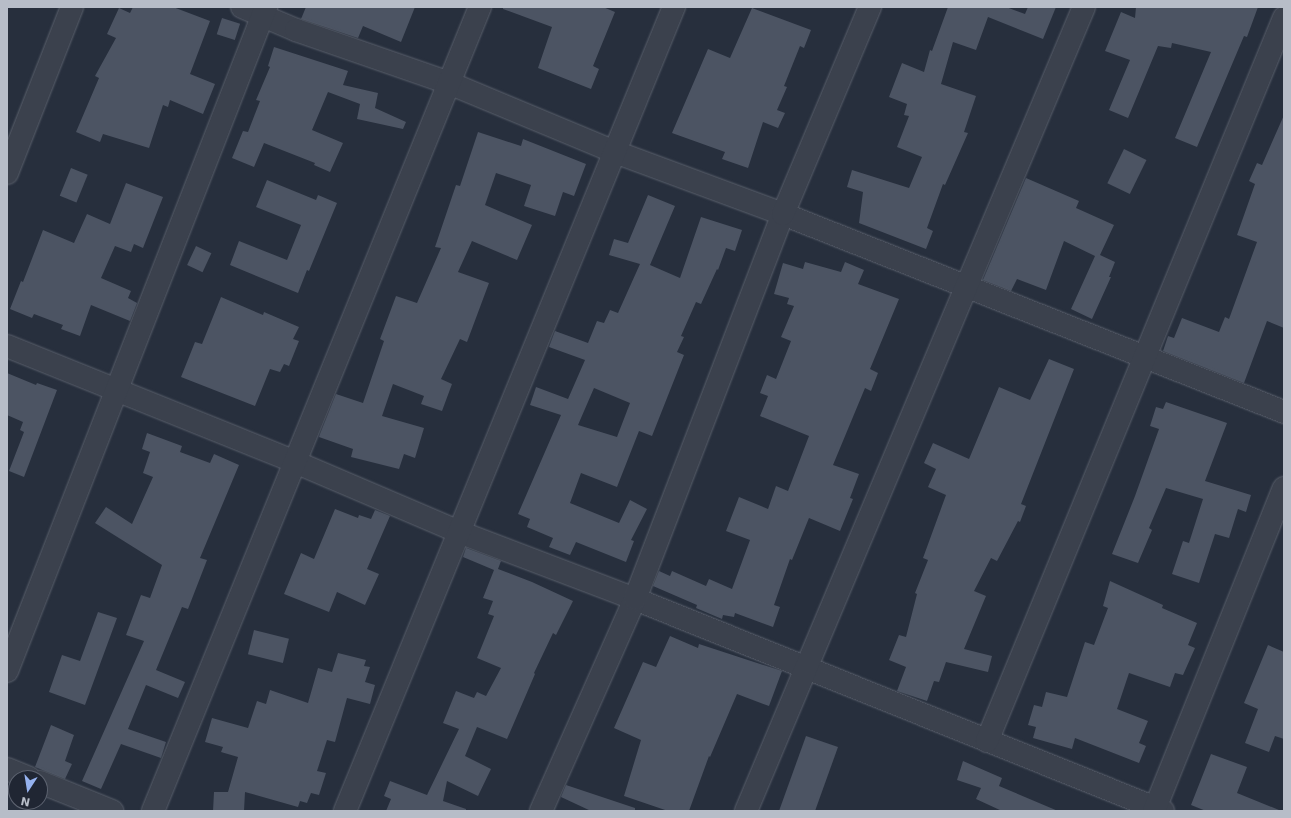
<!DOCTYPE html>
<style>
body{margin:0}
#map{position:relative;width:1291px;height:818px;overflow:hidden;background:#272f3d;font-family:"DejaVu Sans",sans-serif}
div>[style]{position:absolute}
.building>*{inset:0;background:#4c5463;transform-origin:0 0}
.roads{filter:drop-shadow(0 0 1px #595f6b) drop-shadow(0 0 1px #595f6b)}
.street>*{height:22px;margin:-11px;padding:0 11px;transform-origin:11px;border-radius:11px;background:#3b414d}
span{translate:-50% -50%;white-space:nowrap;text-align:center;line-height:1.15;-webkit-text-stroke:3px #202633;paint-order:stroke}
.frame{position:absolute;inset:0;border:8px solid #b7bdc8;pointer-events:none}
.north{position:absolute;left:8px;top:770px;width:40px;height:40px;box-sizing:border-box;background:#202633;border:1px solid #5c626f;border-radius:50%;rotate:192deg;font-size:11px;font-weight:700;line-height:16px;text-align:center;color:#b7bdc8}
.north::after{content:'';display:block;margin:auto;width:14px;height:18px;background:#95b2ef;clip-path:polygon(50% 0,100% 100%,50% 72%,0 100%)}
</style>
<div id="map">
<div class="building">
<div style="clip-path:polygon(133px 7px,173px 7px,210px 21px,190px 74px,215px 84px,203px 114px,170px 100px,168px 107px,163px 105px,149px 148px,103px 134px,100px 142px,76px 132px,99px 78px,95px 76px,116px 38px,107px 34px,119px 8px,130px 13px)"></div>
<div style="clip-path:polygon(306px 7px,415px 7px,401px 42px,363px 26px,358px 38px,301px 19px)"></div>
<div style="clip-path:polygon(503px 7px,603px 7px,615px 12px,593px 66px,599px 69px,591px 89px,538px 68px,552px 27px,503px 9px)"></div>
<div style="clip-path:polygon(948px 7px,1006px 7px,1025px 14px,1028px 7px,1056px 7px,1043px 39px,988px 17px,976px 50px,953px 42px,941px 84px,976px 96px,964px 132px,968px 133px,945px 185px,943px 184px,927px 228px,933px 231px,926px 249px,859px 223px,863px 192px,847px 187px,852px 170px,909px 188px,922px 157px,897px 147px,909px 116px,904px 115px,907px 104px,889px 97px,902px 63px,924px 72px,930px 50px,932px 51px)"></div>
<div style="clip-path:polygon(1136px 7px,1258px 7px,1247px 37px,1244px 36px,1197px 147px,1175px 138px,1211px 52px,1172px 43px,1171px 48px,1158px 46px,1128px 118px,1109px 110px,1130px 60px,1105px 51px,1121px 12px,1135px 18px)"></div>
<div style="clip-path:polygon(752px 8px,811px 30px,804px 48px,800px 46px,784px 86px,787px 87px,777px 110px,785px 113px,778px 128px,763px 122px,748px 168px,722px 159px,725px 152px,672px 133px,708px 49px,730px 58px)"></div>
<div style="left:222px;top:18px;width:19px;height:17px;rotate:18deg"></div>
<div style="clip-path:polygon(274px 47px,348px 71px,343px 85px,378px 93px,375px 108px,406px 122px,403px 129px,357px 119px,360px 104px,328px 92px,312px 130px,343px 143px,330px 172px,314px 165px,315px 163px,264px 143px,254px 167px,232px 158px,243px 131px,248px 132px,260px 101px,256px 100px,270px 67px,268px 66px)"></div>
<div style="clip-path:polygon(1284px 115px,1284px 328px,1267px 321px,1244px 383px,1163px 351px,1168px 336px,1174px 338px,1182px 318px,1219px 332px,1225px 317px,1229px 319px,1257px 242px,1237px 235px,1255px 184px,1249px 181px,1257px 163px,1262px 165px)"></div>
<div style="clip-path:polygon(478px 132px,521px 146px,523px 139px,586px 164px,574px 196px,563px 192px,555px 216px,524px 206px,531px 185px,496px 173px,485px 205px,532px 225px,517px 260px,472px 241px,458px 272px,489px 283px,467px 342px,460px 339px,441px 379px,452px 384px,442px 411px,421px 404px,424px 396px,393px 384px,382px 416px,424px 428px,415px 458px,404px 454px,399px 469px,351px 457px,353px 449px,319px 437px,320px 434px,336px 394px,363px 403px,384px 341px,380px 339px,396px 296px,417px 303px,441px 248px,435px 247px,456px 185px,460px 186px)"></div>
<div style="left:1124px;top:149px;width:25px;height:38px;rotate:26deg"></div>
<div style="left:71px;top:168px;width:18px;height:30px;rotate:22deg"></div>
<div style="clip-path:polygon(1026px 178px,1079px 201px,1076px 208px,1114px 225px,1100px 255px,1115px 262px,1109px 277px,1111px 277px,1092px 319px,1071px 309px,1095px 256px,1064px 241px,1046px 290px,1017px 279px,1011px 291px,983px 280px)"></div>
<div style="clip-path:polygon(267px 180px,316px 200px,318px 195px,337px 203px,309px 271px,307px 270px,298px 293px,230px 265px,239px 241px,287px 260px,301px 225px,256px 207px)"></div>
<div style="clip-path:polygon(126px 183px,163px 197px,143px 248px,134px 244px,131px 252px,115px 246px,101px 278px,131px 291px,128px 298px,137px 303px,130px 321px,91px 305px,80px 336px,61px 329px,63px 325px,34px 314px,32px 318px,10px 309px,21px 281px,23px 282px,43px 230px,74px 243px,87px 214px,110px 224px)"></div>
<div style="clip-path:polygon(evenodd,648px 195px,675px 206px,650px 265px,680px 278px,701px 217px,742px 230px,735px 251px,726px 248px,718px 270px,717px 269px,701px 304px,696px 302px,681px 336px,684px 337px,677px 352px,684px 355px,652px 436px,639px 431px,617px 487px,581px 473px,570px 503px,619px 523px,630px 500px,647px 509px,631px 540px,634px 541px,626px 562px,576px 542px,570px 555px,549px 547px,553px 538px,527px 527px,530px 519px,518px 514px,561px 415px,530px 405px,536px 387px,568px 399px,585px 360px,549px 347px,555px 331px,588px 343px,597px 321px,604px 323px,610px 310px,618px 313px,640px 264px,609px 255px,614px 239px,628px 243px,648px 195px,594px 388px,630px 403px,617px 437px,578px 425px,594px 388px)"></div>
<div style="left:196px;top:246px;width:17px;height:21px;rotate:25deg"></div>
<div style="clip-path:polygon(805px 262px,841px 272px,845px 262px,864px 270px,858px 284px,899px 299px,870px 369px,878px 373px,871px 391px,865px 388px,833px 465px,859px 474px,850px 498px,853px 499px,840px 531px,809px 518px,792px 560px,790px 559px,774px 605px,780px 607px,773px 627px,735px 613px,734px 617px,723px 615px,722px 619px,696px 608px,697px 605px,653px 586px,659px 571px,670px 576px,672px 571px,706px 586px,709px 579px,732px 589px,750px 540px,726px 531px,739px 497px,768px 509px,776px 486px,788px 491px,809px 436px,760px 416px,768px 396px,760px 393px,767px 375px,776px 379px,791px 341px,781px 337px,794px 306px,787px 304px,789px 298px,774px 294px,783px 263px,803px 269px)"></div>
<div style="clip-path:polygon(221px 297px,263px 315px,264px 312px,299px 327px,293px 339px,299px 341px,289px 366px,284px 364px,280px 372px,270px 369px,255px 406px,181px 377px,195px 342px,202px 344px)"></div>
<div style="clip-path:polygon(1049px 359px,1074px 369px,1021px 504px,1026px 506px,1020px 522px,1018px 521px,997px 561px,991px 558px,974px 591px,986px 596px,964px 649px,992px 656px,988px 672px,946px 662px,939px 682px,934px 681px,927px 701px,897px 691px,906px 667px,889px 660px,899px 635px,906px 637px,917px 594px,915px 593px,928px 560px,923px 558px,946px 495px,928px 487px,936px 469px,924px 463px,933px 443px,969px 459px,999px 387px,1030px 400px)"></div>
<div style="clip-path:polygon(7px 373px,36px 385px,37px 383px,57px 390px,24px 477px,9px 471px,24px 432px,20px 430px,23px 422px,7px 415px)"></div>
<div style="clip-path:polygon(1166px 402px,1227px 423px,1205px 481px,1251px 495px,1246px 512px,1238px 509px,1229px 538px,1215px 534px,1199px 583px,1172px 574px,1183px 541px,1189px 543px,1203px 499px,1166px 488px,1149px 528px,1152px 530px,1138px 563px,1112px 554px,1135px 496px,1159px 429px,1150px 426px,1156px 407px,1163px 409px)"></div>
<div style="clip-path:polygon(147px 433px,182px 446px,180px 452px,210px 463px,214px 454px,239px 465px,200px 558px,207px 560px,188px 609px,182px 607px,156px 670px,185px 682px,178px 698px,146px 685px,128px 729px,166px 742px,161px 758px,121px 744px,101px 789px,82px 781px,144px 641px,126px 635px,141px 595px,150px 598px,162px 565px,95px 523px,106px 507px,132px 524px,153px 477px,143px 473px,150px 452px,142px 449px)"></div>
<div style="clip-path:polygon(335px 509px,358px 518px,359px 515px,371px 519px,375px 510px,390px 516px,367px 569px,379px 574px,365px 605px,337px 592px,329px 612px,284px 594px,301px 553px,314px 559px)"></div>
<div style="clip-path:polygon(466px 548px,501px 561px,498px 569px,532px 582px,573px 601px,556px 635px,553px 633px,534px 673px,535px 674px,507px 739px,477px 727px,465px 756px,491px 769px,478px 796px,447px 781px,443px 801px,466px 809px,466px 811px,386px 811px,391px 799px,384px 796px,390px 781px,427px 795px,459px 729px,443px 723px,456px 691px,474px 698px,477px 692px,486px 696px,501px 668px,477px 658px,494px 616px,488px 614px,493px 601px,483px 598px,494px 570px,463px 557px)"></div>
<div style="clip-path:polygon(1110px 581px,1163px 605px,1162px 608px,1197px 623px,1188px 645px,1195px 648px,1183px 675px,1175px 673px,1170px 687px,1129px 673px,1117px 709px,1148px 721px,1139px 743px,1146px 746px,1139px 763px,1075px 738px,1072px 749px,1033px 738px,1036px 727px,1028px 725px,1034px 705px,1042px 707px,1046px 692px,1067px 697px,1085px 642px,1094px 645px,1108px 608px,1103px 606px)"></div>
<div style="clip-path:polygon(98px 612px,117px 618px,85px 705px,49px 692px,62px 655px,80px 661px)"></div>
<div style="left:254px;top:630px;width:36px;height:25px;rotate:14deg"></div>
<div style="clip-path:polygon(670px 636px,698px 648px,699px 644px,782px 671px,769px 706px,737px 694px,710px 757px,709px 756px,689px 811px,668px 811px,624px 796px,641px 740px,614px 728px,643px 662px,656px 667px)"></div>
<div style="clip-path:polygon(1268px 645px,1284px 652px,1284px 739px,1275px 736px,1269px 752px,1245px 743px,1258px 709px,1244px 703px)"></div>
<div style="clip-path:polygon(338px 653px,366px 660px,364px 666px,370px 667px,365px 682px,375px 685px,370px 704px,347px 698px,335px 742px,327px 740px,317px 771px,326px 773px,319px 795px,311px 793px,307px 803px,300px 801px,298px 807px,245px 792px,244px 811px,213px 811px,214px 792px,228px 792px,238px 757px,221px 752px,223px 747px,205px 742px,212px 718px,248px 728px,257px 701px,266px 704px,270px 690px,308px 703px,318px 668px,332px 672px)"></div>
<div style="clip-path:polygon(51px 725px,74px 735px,65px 761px,72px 764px,65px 779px,35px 767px)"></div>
<div style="clip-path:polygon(806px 736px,838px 747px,815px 811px,779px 811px)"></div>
<div style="clip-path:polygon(1211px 754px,1247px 767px,1237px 793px,1279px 810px,1279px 811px,1206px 811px,1191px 805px)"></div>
<div style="clip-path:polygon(963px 761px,1002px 778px,999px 786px,1058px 811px,1002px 811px,976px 799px,981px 788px,957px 780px)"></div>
<div style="clip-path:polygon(566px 785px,635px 808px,635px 811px,591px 811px,561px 797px)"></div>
</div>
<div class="roads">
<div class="street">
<div style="left:242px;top:7px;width:59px;rotate:23.1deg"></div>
<div style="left:296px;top:30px;width:162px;rotate:19.1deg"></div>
<div style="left:449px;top:83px;width:180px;rotate:22.6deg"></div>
<div style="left:615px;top:152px;width:179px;rotate:20.3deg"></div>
<div style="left:783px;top:214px;width:539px;rotate:21.56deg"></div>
<div style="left:7px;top:173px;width:178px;rotate:-68.6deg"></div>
<div style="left:7px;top:346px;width:310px;rotate:21.9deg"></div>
<div style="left:295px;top:462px;width:178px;rotate:23.1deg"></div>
<div style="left:459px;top:532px;width:188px;rotate:20.8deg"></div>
<div style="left:635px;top:599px;width:569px;rotate:21.88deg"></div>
<div style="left:7px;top:671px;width:713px;rotate:-68.69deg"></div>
<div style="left:987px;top:741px;width:782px;rotate:-67.67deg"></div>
<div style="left:7px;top:769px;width:24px;rotate:22deg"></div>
<div style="left:40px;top:782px;width:78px;rotate:21.9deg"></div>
<div style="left:153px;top:811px;width:868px;rotate:-67.87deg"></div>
<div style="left:345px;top:811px;width:869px;rotate:-67.75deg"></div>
<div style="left:541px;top:811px;width:232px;rotate:-66.1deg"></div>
<div style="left:635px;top:599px;width:412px;rotate:-69deg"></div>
<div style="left:783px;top:214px;width:225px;rotate:-67.2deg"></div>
<div style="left:746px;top:811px;width:872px;rotate:-67.2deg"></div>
<div style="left:1154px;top:811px;width:348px;rotate:-68.1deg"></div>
</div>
</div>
<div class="frame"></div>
<div class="north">N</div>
</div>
